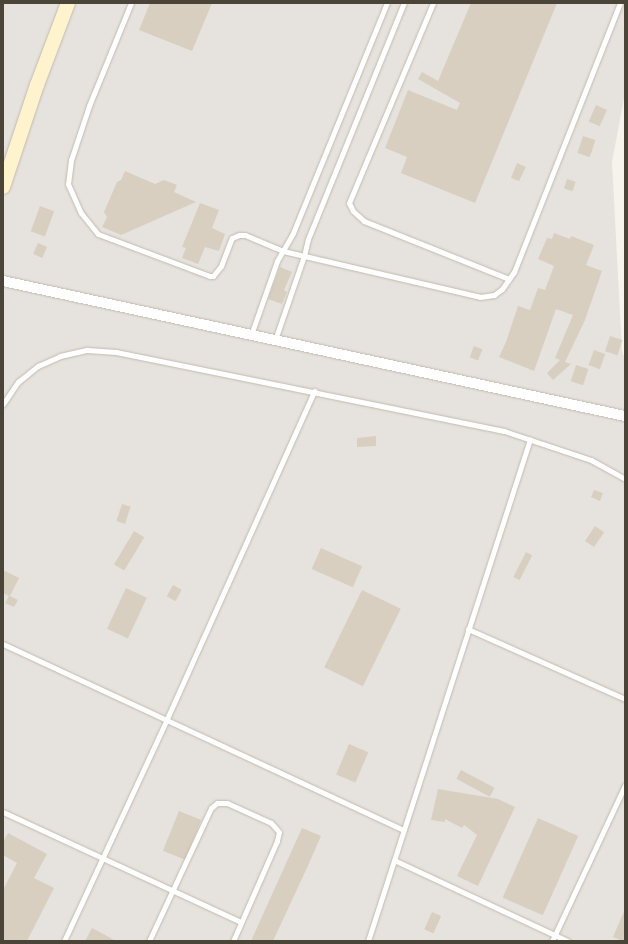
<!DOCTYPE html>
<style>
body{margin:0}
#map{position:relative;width:628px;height:944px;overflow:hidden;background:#f6f3ec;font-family:"Sofia Sans Condensed",sans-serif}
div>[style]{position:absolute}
.industrial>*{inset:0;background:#e6e2dd}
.building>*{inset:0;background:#d8cfc1;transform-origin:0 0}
.roads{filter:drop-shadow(0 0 1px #c2bbae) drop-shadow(0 0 1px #c2bbae)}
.lane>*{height:5px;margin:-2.5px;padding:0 2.5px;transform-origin:2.5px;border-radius:2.5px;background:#fff}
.street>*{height:10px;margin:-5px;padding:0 5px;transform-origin:5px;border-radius:5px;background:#fff}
.secondary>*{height:14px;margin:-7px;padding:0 7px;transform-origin:7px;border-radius:7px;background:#fff3cd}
span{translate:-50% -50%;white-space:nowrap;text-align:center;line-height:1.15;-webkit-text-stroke:3px #fff;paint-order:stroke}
.frame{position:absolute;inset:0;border:4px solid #4b4439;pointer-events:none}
</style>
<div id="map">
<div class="industrial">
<div style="clip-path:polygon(3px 3px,625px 3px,625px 93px,612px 162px,622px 352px,625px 359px,625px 941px,3px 941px)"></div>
</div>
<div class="building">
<div style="clip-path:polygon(150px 3px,212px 3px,192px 51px,139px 30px)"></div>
<div style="clip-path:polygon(471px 3px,557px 3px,475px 203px,401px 173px,407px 157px,385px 148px,408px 90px,457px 110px,460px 103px,418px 79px,422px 72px,438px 81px)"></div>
<div style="left:596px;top:105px;width:12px;height:18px;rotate:24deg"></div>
<div style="left:583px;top:136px;width:13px;height:18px;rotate:18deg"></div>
<div style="clip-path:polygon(517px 163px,526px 167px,519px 181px,511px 178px)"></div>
<div style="clip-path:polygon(125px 171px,155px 184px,164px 180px,177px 185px,174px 192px,196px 202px,121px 235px,102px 227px,107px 217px,104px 212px,117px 182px,121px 180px)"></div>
<div style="left:567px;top:179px;width:9px;height:10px;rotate:18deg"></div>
<div style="clip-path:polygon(200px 203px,219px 210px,212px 228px,225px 234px,219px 251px,205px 247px,198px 264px,182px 258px,186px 248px,182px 247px)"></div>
<div style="left:40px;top:206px;width:15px;height:27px;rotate:20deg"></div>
<div style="clip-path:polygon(554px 233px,570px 239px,571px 236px,594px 245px,586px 265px,602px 271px,585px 320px,565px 362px,571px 364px,553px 380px,547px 373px,560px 360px,555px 358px,573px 315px,556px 309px,534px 371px,499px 357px,506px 342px,518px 306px,530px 310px,538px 288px,545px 290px,554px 266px,538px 259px,547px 238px,552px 239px)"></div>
<div style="left:38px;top:243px;width:10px;height:12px;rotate:24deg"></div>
<div style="clip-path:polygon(280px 267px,292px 272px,284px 290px,287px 292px,282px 304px,268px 299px)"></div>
<div style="left:610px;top:336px;width:13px;height:16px;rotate:18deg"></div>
<div style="left:474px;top:346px;width:9px;height:12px;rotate:21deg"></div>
<div style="left:594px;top:350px;width:12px;height:16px;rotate:20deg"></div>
<div style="left:576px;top:365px;width:13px;height:17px;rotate:18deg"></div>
<div style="clip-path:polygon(376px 436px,376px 446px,357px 447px,357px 438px)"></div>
<div style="clip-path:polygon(594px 490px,603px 493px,600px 501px,591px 497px)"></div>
<div style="left:122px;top:504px;width:9px;height:18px;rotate:18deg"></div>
<div style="left:595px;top:526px;width:11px;height:18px;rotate:34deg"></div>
<div style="left:134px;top:531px;width:12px;height:39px;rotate:31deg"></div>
<div style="left:321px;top:548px;width:45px;height:23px;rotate:24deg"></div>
<div style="left:526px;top:552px;width:7px;height:28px;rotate:27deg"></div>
<div style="clip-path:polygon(3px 570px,19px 578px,10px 596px,18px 600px,14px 607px,5px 603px,9px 596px,3px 593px)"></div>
<div style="left:173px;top:585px;width:10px;height:13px;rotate:29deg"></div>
<div style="left:126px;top:588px;width:23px;height:45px;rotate:25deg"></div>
<div style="left:362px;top:590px;width:43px;height:86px;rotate:26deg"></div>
<div style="left:349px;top:744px;width:21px;height:33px;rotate:23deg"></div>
<div style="left:461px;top:770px;width:38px;height:10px;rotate:28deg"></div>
<div style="clip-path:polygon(438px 789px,498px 799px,515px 807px,478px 886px,457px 876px,477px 835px,464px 825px,462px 828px,445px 819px,445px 822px,431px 820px)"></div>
<div style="left:179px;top:811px;width:24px;height:43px;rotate:22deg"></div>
<div style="left:538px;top:818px;width:44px;height:87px;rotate:24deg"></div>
<div style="clip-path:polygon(302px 828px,321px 836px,306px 870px,273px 941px,251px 941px)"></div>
<div style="clip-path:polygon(8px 833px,47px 854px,34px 878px,54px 888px,27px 941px,3px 941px,3px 890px,17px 863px,3px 855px,3px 842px)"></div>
<div style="clip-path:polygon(625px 909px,625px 941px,622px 941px,613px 937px)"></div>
<div style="left:432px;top:912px;width:10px;height:19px;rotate:24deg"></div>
<div style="clip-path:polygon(92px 928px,116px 941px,85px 941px)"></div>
</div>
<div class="roads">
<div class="lane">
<div style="left:131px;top:3px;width:111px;rotate:112.2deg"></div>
<div style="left:89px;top:106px;width:57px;rotate:108.4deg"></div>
<div style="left:71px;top:160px;width:24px;rotate:97deg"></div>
<div style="left:68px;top:184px;width:32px;rotate:66deg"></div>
<div style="left:81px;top:213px;width:27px;rotate:51deg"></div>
<div style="left:98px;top:234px;width:120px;rotate:20.6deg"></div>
<div style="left:210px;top:276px;width:3px"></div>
<div style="left:213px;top:276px;width:13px;rotate:-51deg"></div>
<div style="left:221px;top:266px;width:30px;rotate:-69deg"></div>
<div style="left:232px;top:238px;width:8px;rotate:-23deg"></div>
<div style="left:239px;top:235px;width:6px"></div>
<div style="left:245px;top:235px;width:41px;rotate:22.8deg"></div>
<div style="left:283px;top:251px;width:202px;rotate:13.1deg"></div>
<div style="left:480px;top:297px;width:14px;rotate:-8deg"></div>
<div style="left:494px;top:295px;width:10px;rotate:-37deg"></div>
<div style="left:502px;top:289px;width:21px;rotate:-55deg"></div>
<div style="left:514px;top:272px;width:289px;rotate:-68.5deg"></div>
<div style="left:433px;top:3px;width:217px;rotate:112.8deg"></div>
<div style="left:349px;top:203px;width:9px;rotate:63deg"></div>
<div style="left:353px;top:211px;width:15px;rotate:42deg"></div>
<div style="left:364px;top:221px;width:156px;rotate:21.8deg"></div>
<div style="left:251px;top:335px;width:78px;rotate:-70.6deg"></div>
<div style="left:277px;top:261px;width:32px;rotate:-60deg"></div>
<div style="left:293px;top:233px;width:248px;rotate:-67.8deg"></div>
<div style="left:275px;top:340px;width:89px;rotate:-71deg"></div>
<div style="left:304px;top:256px;width:17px;rotate:-77deg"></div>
<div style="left:308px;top:239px;width:255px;rotate:-67.9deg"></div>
<div style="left:3px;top:404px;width:27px;rotate:-56deg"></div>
<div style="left:18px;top:382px;width:26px;rotate:-39deg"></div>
<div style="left:38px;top:366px;width:24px;rotate:-24deg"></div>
<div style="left:60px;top:356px;width:28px;rotate:-13deg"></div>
<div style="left:87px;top:350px;width:29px;rotate:4deg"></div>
<div style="left:116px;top:352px;width:396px;rotate:11.5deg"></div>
<div style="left:504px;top:431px;width:92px;rotate:18.4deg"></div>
<div style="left:591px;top:460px;width:39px;rotate:29deg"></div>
<div style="left:468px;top:629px;width:172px;rotate:24deg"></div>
<div style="left:3px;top:644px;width:441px;rotate:24.9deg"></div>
<div style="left:3px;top:812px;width:262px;rotate:24.8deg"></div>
<div style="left:394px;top:860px;width:192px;rotate:25deg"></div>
<div style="left:64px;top:941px;width:242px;rotate:-65.1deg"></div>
<div style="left:166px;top:721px;width:362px;rotate:-65.8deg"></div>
<div style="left:149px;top:941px;width:147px;rotate:-65deg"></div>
<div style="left:211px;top:808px;width:8px;rotate:-40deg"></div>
<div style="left:217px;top:803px;width:10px"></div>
<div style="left:227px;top:803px;width:48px;rotate:24.4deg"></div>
<div style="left:271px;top:823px;width:12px;rotate:48deg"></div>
<div style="left:279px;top:832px;width:9px;rotate:103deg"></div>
<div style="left:277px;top:841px;width:109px;rotate:113.7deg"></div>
<div style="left:368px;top:941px;width:527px;rotate:-72.11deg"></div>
<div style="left:552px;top:941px;width:172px;rotate:-64.9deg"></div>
</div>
<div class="street">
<div style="left:3px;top:281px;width:636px;rotate:12.25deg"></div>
</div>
<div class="secondary">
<div style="left:3px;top:187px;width:108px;rotate:-71.6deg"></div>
<div style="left:37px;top:85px;width:88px;rotate:-69.3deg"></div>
</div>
</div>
<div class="frame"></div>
</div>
